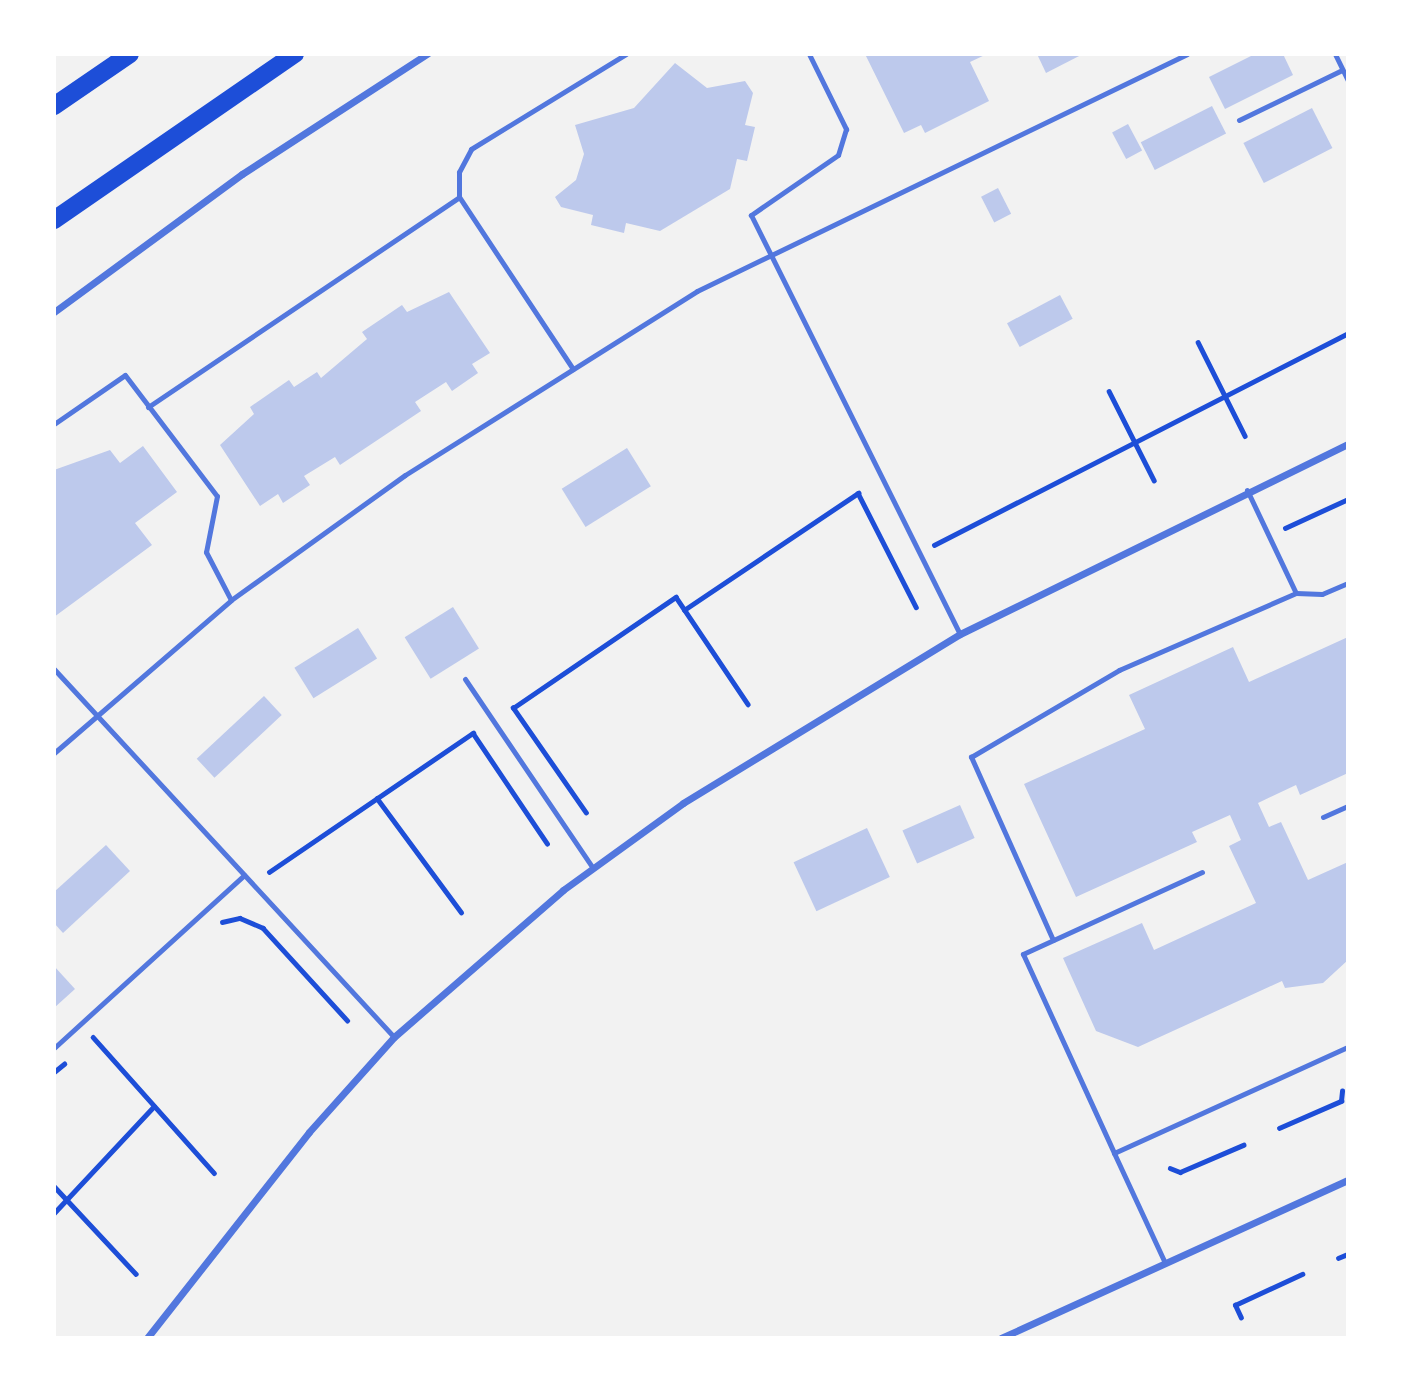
<!DOCTYPE html>
<style>
body{margin:0}
#map{position:relative;width:1402px;height:1392px;overflow:hidden;background:#f2f2f2;font-family:Cabin,sans-serif}
div>[style]{position:absolute}
.building>*{inset:0;background:#bdc9ec;transform-origin:0 0}
.path>*{height:4.5px;margin:-2.25px;padding:0 2.25px;transform-origin:2.25px;border-radius:2.25px;background:#1d4ed8}
.service>*{height:5px;margin:-2.5px;padding:0 2.5px;transform-origin:2.5px;border-radius:2.5px;background:#5277de}
.minor>*{height:7px;margin:-3.5px;padding:0 3.5px;transform-origin:3.5px;border-radius:3.5px;background:#5277de}
.primary>*{height:18px;margin:-9px;padding:0 9px;transform-origin:9px;border-radius:9px;background:#1d4ed8}
span{translate:-50% -50%;white-space:nowrap;text-align:center;line-height:1.15;-webkit-text-stroke:5px #fff;paint-order:stroke}
.frame{position:absolute;inset:0;border:56px solid #fff;pointer-events:none}
</style>
<div id="map">
<div class="building">
<div style="clip-path:polygon(865px 54px,987px 54px,970px 62px,989px 101px,925px 133px,921px 125px,904px 133px)"></div>
<div style="clip-path:polygon(1037px 54px,1083px 54px,1046px 73px)"></div>
<div style="clip-path:polygon(1255px 54px,1283px 54px,1293px 75px,1225px 109px,1209px 77px)"></div>
<div style="clip-path:polygon(675px 63px,707px 88px,745px 81px,753px 93px,745px 125px,755px 127px,747px 161px,737px 159px,730px 189px,660px 231px,626px 223px,624px 233px,591px 225px,593px 215px,561px 207px,555px 197px,576px 180px,584px 154px,575px 125px,634px 108px)"></div>
<div style="left:1212px;top:106px;width:31px;height:80px;rotate:63deg"></div>
<div style="left:1312px;top:108px;width:45px;height:77px;rotate:63deg"></div>
<div style="left:1128px;top:124px;width:30px;height:18px;rotate:62deg"></div>
<div style="left:998px;top:188px;width:29px;height:19px;rotate:63deg"></div>
<div style="clip-path:polygon(449px 292px,490px 353px,472px 364px,478px 373px,452px 391px,446px 382px,415px 402px,421px 411px,340px 465px,335px 457px,304px 476px,310px 485px,283px 503px,278px 494px,260px 506px,220px 445px,254px 414px,250px 407px,289px 380px,294px 387px,317px 372px,321px 378px,367px 339px,362px 332px,402px 305px,407px 312px)"></div>
<div style="left:1060px;top:295px;width:27px;height:60px;rotate:62deg"></div>
<div style="clip-path:polygon(143px 446px,177px 492px,135px 523px,152px 545px,54px 617px,54px 470px,110px 450px,120px 463px)"></div>
<div style="left:627px;top:448px;width:45px;height:77px;rotate:58deg"></div>
<div style="left:453px;top:607px;width:49px;height:57px;rotate:58deg"></div>
<div style="left:358px;top:628px;width:36px;height:75px;rotate:58deg"></div>
<div style="clip-path:polygon(1348px 637px,1348px 773px,1300px 795px,1296px 785px,1258px 803px,1269px 827px,1281px 822px,1308px 880px,1348px 862px,1348px 960px,1323px 983px,1285px 988px,1282px 981px,1138px 1047px,1096px 1031px,1063px 958px,1142px 923px,1154px 950px,1256px 903px,1229px 846px,1241px 840px,1230px 815px,1192px 832px,1197px 842px,1076px 897px,1024px 784px,1145px 729px,1129px 695px,1233px 647px,1249px 682px)"></div>
<div style="left:264px;top:696px;width:26px;height:92px;rotate:47deg"></div>
<div style="left:960px;top:805px;width:36px;height:63px;rotate:66deg"></div>
<div style="left:867px;top:828px;width:54px;height:81px;rotate:65deg"></div>
<div style="clip-path:polygon(106px 845px,130px 871px,63px 933px,54px 923px,54px 892px)"></div>
<div style="clip-path:polygon(54px 966px,75px 989px,54px 1008px)"></div>
</div>
<div class="path">
<div style="left:1198px;top:342px;width:105px;rotate:63.4deg"></div>
<div style="left:1109px;top:391px;width:100px;rotate:63.2deg"></div>
<div style="left:1285px;top:528px;width:69px;rotate:-24.7deg"></div>
<div style="left:934px;top:545px;width:465px;rotate:-27.1deg"></div>
<div style="left:684px;top:610px;width:210px;rotate:-33.9deg"></div>
<div style="left:858px;top:493px;width:128px;rotate:63deg"></div>
<div style="left:377px;top:798px;width:142px;rotate:53.6deg"></div>
<div style="left:586px;top:813px;width:128px;rotate:-124.8deg"></div>
<div style="left:513px;top:708px;width:197px;rotate:-34.3deg"></div>
<div style="left:676px;top:597px;width:129px;rotate:56.1deg"></div>
<div style="left:269px;top:872px;width:247px;rotate:-34.3deg"></div>
<div style="left:473px;top:733px;width:133px;rotate:56.1deg"></div>
<div style="left:222px;top:922px;width:18px;rotate:-13deg"></div>
<div style="left:240px;top:918px;width:25px;rotate:23deg"></div>
<div style="left:263px;top:928px;width:125px;rotate:47.6deg"></div>
<div style="left:93px;top:1037px;width:182px;rotate:48.3deg"></div>
<div style="left:54px;top:1072px;width:13px;rotate:-39deg"></div>
<div style="left:1279px;top:1128px;width:68px;rotate:-23.5deg"></div>
<div style="left:1341px;top:1101px;width:10px;rotate:-84deg"></div>
<div style="left:1170px;top:1168px;width:11px;rotate:22deg"></div>
<div style="left:1180px;top:1172px;width:69px;rotate:-23.2deg"></div>
<div style="left:54px;top:1186px;width:120px;rotate:47deg"></div>
<div style="left:54px;top:1213px;width:146px;rotate:-46.9deg"></div>
<div style="left:1338px;top:1258px;width:11px;rotate:-22deg"></div>
<div style="left:1241px;top:1318px;width:14px;rotate:-115deg"></div>
<div style="left:1235px;top:1305px;width:74px;rotate:-24.8deg"></div>
</div>
<div class="service">
<div style="left:809px;top:54px;width:84px;rotate:63.7deg"></div>
<div style="left:846px;top:129px;width:27px;rotate:107deg"></div>
<div style="left:838px;top:155px;width:106px;rotate:145.4deg"></div>
<div style="left:751px;top:215px;width:468px;rotate:63.5deg"></div>
<div style="left:1335px;top:54px;width:30px;rotate:64deg"></div>
<div style="left:1239px;top:120px;width:114px;rotate:-25.9deg"></div>
<div style="left:573px;top:369px;width:206px;rotate:-123.5deg"></div>
<div style="left:459px;top:197px;width:25px;rotate:-90deg"></div>
<div style="left:459px;top:172px;width:26px;rotate:-62deg"></div>
<div style="left:471px;top:149px;width:182px;rotate:-31.5deg"></div>
<div style="left:148px;top:407px;width:375px;rotate:-34deg"></div>
<div style="left:54px;top:424px;width:86px;rotate:-34.6deg"></div>
<div style="left:125px;top:375px;width:152px;rotate:52.8deg"></div>
<div style="left:217px;top:496px;width:57px;rotate:101.1deg"></div>
<div style="left:206px;top:552px;width:54px;rotate:62.5deg"></div>
<div style="left:1247px;top:490px;width:114px;rotate:64.6deg"></div>
<div style="left:54px;top:669px;width:501px;rotate:47.26deg"></div>
<div style="left:465px;top:679px;width:228px;rotate:55.9deg"></div>
<div style="left:54px;top:753px;width:234px;rotate:-40.8deg"></div>
<div style="left:231px;top:600px;width:214px;rotate:-35.7deg"></div>
<div style="left:405px;top:475px;width:345px;rotate:-32.2deg"></div>
<div style="left:697px;top:291px;width:544px;rotate:-25.81deg"></div>
<div style="left:1323px;top:817px;width:27px;rotate:-24deg"></div>
<div style="left:1202px;top:872px;width:197px;rotate:155.4deg"></div>
<div style="left:1023px;top:954px;width:219px;rotate:65.4deg"></div>
<div style="left:1114px;top:1153px;width:257px;rotate:-24.4deg"></div>
<div style="left:1053px;top:940px;width:201px;rotate:-114.1deg"></div>
<div style="left:971px;top:757px;width:172px;rotate:-30.4deg"></div>
<div style="left:1119px;top:670px;width:193px;rotate:-23.5deg"></div>
<div style="left:1296px;top:593px;width:26px;rotate:2deg"></div>
<div style="left:1322px;top:594px;width:28px;rotate:-23deg"></div>
<div style="left:54px;top:1048px;width:257px;rotate:-42.3deg"></div>
<div style="left:1114px;top:1153px;width:121px;rotate:65.1deg"></div>
</div>
<div class="minor">
<div style="left:54px;top:312px;width:233px;rotate:-36.3deg"></div>
<div style="left:242px;top:174px;width:221px;rotate:-33deg"></div>
<div style="left:147px;top:1338px;width:262px;rotate:-51.8deg"></div>
<div style="left:309px;top:1132px;width:127px;rotate:-48.2deg"></div>
<div style="left:394px;top:1037px;width:224px;rotate:-41deg"></div>
<div style="left:563px;top:890px;width:148px;rotate:-35.9deg"></div>
<div style="left:683px;top:803px;width:324px;rotate:-31.4deg"></div>
<div style="left:960px;top:634px;width:432px;rotate:-26.1deg"></div>
<div style="left:1001px;top:1338px;width:381px;rotate:-24.5deg"></div>
</div>
<div class="primary">
<div style="left:54px;top:106px;width:92px;rotate:-34.4deg"></div>
<div style="left:54px;top:220px;width:293px;rotate:-34.6deg"></div>
</div>
<div class="frame"></div>
</div>
